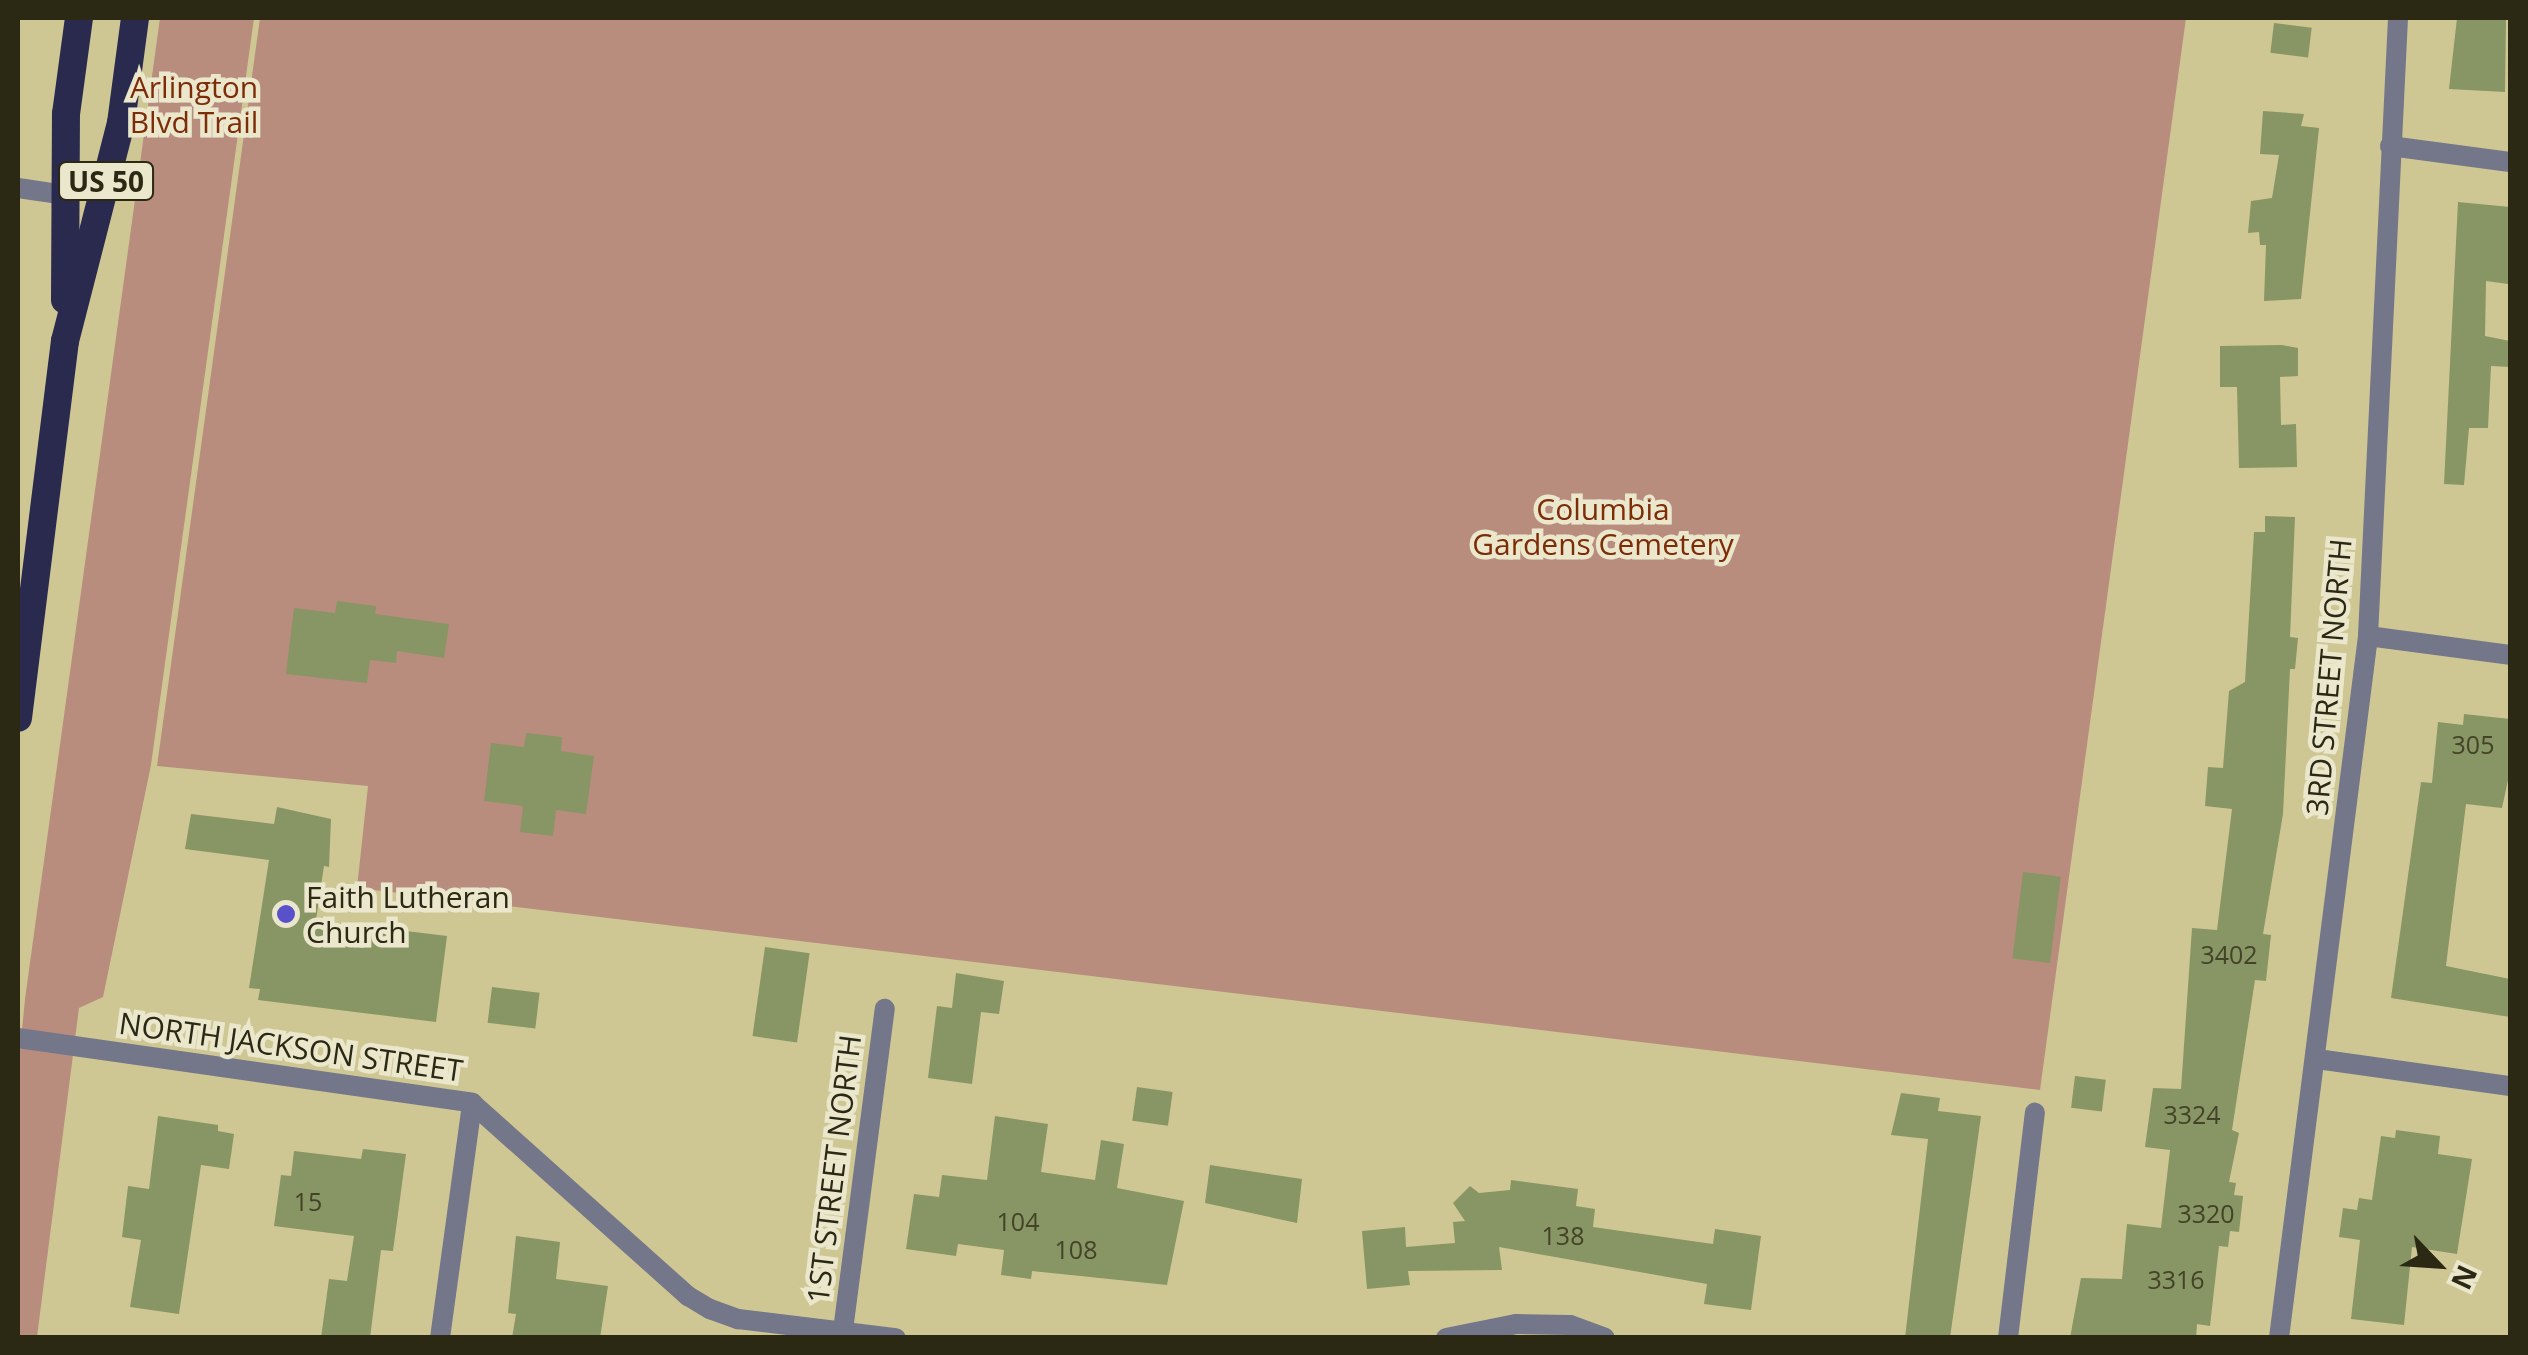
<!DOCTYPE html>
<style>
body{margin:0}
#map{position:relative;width:2528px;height:1355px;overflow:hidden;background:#cfc793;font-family:"Open Sans",sans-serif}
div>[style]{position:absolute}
.green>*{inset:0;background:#b88d7e}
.building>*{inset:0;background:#889564;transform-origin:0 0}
.minor>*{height:20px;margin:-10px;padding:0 10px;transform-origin:10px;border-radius:10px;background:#74768a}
.trunk>*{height:28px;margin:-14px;padding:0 14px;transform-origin:14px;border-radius:14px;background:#2a2a4e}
.dots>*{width:28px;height:28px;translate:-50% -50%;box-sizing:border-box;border:5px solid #eae7cc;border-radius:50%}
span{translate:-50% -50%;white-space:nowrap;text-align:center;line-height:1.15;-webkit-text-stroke:9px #eae7cc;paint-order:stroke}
.number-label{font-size:25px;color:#424327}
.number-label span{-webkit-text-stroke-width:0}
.shield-label span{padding:2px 8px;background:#eae7cc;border:2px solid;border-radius:8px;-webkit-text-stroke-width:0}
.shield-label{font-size:28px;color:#2b2813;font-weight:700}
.park-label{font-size:30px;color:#7d2c07}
.street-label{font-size:30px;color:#2b2813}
.poi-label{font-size:30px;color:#2b2813}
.left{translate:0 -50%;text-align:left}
.frame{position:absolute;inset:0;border:20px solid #2b2813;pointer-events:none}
.north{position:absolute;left:2388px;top:1215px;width:100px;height:100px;-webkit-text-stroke:8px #eae7cc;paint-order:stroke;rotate:115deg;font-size:28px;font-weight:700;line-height:40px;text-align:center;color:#2b2813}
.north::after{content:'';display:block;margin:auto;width:35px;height:45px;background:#2b2813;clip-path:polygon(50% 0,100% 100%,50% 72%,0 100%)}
</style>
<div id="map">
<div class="green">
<div style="clip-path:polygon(160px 18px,254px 18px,151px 765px,103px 997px,79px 1008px,37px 1337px,18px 1338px,18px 1071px,25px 999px)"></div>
<div style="clip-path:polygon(260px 18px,2186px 18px,2040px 1090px,357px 888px,368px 786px,157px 766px)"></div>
</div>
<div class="building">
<div style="clip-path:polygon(2457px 18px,2506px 18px,2505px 92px,2449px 89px)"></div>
<div style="left:2274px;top:23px;width:38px;height:30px;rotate:7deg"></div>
<div style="clip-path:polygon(2263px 111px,2304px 114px,2301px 126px,2319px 128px,2301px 299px,2264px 301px,2266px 245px,2260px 245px,2259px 232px,2248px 233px,2251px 201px,2272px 198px,2279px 155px,2260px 154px)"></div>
<div style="clip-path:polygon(2458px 202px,2510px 207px,2508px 284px,2486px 281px,2485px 336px,2510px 341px,2510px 367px,2491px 366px,2488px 428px,2469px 428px,2464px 485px,2444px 484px)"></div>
<div style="clip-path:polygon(2282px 345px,2298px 348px,2298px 376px,2280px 377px,2281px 425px,2296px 424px,2297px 467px,2239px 468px,2237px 387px,2220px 387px,2220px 346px)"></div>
<div style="clip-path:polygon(2265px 516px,2295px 517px,2290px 637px,2298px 638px,2295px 669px,2290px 669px,2283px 814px,2263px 934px,2271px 935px,2266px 981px,2255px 980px,2232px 1130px,2239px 1133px,2229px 1182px,2236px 1183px,2234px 1195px,2243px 1196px,2239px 1232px,2230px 1231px,2228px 1247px,2219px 1246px,2210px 1326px,2197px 1324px,2196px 1338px,2070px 1338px,2081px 1278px,2122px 1279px,2127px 1224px,2161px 1228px,2170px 1150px,2145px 1147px,2153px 1088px,2181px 1089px,2192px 928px,2217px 930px,2232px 809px,2205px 806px,2208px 767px,2223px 768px,2229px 691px,2245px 682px,2254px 532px,2265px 532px)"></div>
<div style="clip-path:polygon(337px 601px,376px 606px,375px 614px,449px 624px,444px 658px,397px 651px,396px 663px,370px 660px,367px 683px,286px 674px,294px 608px,335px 613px)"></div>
<div style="clip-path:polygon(2464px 714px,2510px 719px,2510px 771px,2502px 808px,2466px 804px,2446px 966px,2510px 979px,2510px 1017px,2391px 998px,2421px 782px,2432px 783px,2438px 722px,2463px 725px)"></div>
<div style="clip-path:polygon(526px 733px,562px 737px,561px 751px,594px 756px,586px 814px,556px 810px,553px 836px,520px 832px,523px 806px,484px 801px,491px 743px,524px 747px)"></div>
<div style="clip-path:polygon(277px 807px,331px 819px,329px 867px,324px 866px,316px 920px,447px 936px,436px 1022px,258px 1000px,260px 989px,249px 988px,269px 860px,185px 849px,191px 814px,274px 824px)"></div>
<div style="left:2023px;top:872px;width:38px;height:87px;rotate:7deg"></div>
<div style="left:765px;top:947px;width:45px;height:90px;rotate:8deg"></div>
<div style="clip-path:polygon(956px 973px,1004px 981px,999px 1014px,981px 1012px,972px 1084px,928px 1078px,937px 1006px,952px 1008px)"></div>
<div style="left:492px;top:987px;width:48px;height:36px;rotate:7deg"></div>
<div style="left:2075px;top:1076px;width:31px;height:32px;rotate:7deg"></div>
<div style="left:1137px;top:1087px;width:36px;height:34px;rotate:8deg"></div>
<div style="clip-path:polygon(1901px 1093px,1940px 1098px,1938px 1111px,1981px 1116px,1950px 1338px,1905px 1338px,1928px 1139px,1891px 1135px)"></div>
<div style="clip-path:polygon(158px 1116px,218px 1125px,218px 1131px,234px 1134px,229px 1169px,201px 1165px,179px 1314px,130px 1307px,141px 1240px,122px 1237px,128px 1186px,149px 1189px)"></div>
<div style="clip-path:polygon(995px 1116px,1048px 1124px,1041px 1172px,1095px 1180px,1101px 1140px,1124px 1144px,1117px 1188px,1184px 1201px,1167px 1285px,1032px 1271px,1031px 1279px,1001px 1275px,1004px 1250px,958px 1244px,956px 1256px,906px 1249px,914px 1194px,939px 1197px,942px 1175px,987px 1180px)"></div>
<div style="clip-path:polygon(2396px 1130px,2440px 1136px,2438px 1154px,2472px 1159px,2457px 1254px,2412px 1247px,2404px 1325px,2351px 1319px,2360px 1240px,2339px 1237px,2343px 1208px,2357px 1210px,2359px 1198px,2372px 1200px,2381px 1136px,2395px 1138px)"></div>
<div style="clip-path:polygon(363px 1149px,406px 1154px,393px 1251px,381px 1250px,370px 1338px,321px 1338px,329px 1279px,347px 1281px,354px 1236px,274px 1226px,281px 1175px,291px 1176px,294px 1151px,361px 1159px)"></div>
<div style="clip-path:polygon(1210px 1165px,1302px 1179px,1297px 1223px,1205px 1203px)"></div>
<div style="clip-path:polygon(1511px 1180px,1578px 1189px,1576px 1206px,1595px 1209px,1593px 1227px,1713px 1244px,1715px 1229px,1761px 1236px,1751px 1310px,1704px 1304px,1707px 1284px,1499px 1247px,1502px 1270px,1408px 1271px,1410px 1285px,1367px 1289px,1362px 1231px,1405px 1227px,1406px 1247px,1455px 1243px,1453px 1222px,1465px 1221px,1453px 1203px,1470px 1186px,1479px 1193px,1510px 1190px)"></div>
<div style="clip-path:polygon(516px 1236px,560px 1242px,556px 1279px,608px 1286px,600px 1338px,512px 1338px,516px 1314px,508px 1313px)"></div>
</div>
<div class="minor">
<div style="left:2390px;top:146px;width:121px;rotate:7.6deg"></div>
<div style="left:18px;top:188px;width:49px;rotate:8.3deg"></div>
<div style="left:2368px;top:636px;width:143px;rotate:7.6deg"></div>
<div style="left:18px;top:1038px;width:459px;rotate:8.1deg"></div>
<div style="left:472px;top:1103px;width:290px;rotate:41.8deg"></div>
<div style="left:688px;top:1296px;width:26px;rotate:31deg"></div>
<div style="left:710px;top:1309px;width:30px;rotate:20deg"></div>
<div style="left:738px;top:1319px;width:159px;rotate:6.9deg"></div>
<div style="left:2317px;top:1059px;width:195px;rotate:8deg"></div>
<div style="left:440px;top:1338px;width:237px;rotate:-82.2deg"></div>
<div style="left:842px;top:1338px;width:332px;rotate:-82.6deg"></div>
<div style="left:1446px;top:1338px;width:71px;rotate:-11.3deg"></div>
<div style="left:1516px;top:1324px;width:54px;rotate:1.1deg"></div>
<div style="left:1570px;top:1325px;width:37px;rotate:20deg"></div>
<div style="left:2008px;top:1338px;width:227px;rotate:-83.2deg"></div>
<div style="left:2279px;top:1338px;width:708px;rotate:-82.77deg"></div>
<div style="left:2368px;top:636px;width:619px;rotate:-87.22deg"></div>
</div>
<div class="trunk">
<div style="left:65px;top:300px;width:186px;rotate:-89.7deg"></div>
<div style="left:66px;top:114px;width:97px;rotate:-82.3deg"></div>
<div style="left:18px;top:718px;width:380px;rotate:-82.9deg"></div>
<div style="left:65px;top:341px;width:225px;rotate:-75.6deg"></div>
<div style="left:121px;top:123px;width:106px;rotate:-82.4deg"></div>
</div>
<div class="dots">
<div style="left:286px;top:914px;background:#5851c9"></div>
</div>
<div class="number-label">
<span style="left:2473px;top:744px">305</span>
<span style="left:2229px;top:954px">3402</span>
<span style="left:2192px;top:1114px">3324</span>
<span style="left:308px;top:1201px">15</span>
<span style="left:2206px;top:1213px">3320</span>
<span style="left:1018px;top:1221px">104</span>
<span style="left:1563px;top:1235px">138</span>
<span style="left:1076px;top:1249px">108</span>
<span style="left:2176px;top:1279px">3316</span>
</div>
<div class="shield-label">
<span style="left:106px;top:181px">US 50</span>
</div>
<div class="park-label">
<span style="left:194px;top:104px">Arlington<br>Blvd Trail</span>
<span style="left:1603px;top:526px">Columbia<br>Gardens Cemetery</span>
</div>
<div class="street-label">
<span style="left:2329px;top:677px;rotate:-85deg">3RD STREET NORTH</span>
<span style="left:291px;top:1047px;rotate:8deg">NORTH JACKSON STREET</span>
<span style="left:834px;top:1169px;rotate:-83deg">1ST STREET NORTH</span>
</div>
<div class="poi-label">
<span class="left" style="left:306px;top:914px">Faith Lutheran<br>Church</span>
</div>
<div class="frame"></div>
<div class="north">N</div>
</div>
